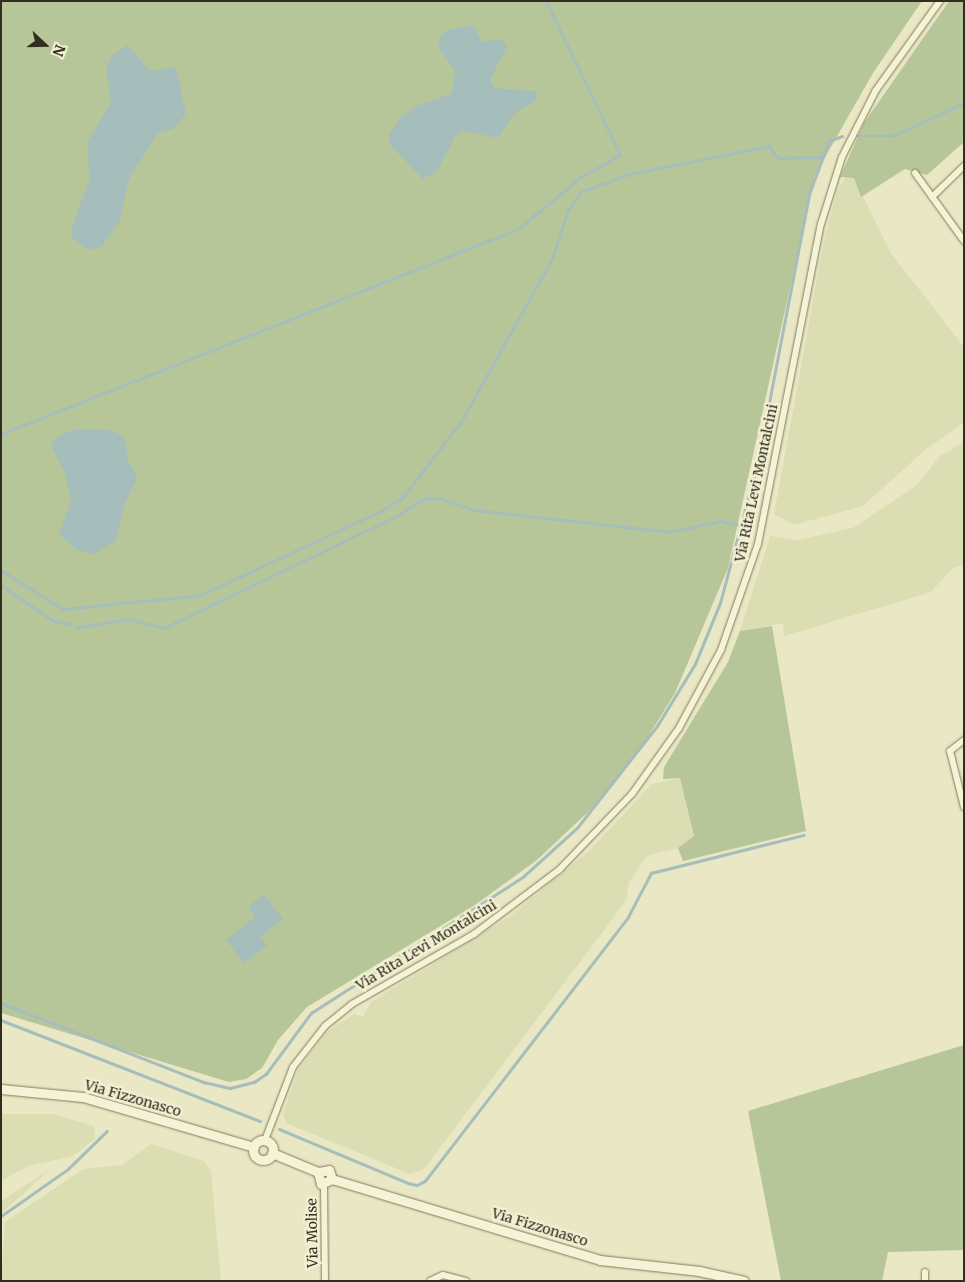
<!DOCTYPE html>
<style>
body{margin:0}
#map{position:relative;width:965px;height:1282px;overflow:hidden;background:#e9e7c4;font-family:Merriweather,serif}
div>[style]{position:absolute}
.farmland>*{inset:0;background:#dbdeb2}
.green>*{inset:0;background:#b7c699}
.water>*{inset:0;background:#a5bdbb}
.stream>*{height:2.5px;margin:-1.25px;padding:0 1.25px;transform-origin:1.25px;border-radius:1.25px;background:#a5bdbb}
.roads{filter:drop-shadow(0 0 1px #82795c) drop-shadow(0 0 1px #82795c)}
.minor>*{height:6px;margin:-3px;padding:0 3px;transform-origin:3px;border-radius:3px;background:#f5f3d6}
.secondary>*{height:9px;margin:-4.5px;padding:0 4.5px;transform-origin:4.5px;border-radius:4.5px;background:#f5f3d6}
.secondary>.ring{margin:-4.5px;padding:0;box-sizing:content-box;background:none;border:9px solid #f5f3d6;border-radius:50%}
span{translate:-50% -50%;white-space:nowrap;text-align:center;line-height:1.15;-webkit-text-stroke:5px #f2f0d3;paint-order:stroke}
.street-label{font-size:14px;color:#332d1f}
.frame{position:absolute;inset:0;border:2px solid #332d1f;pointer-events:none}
.north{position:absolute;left:20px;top:20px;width:50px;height:50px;-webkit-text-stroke:4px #f2f0d3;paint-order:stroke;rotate:111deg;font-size:14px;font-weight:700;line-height:20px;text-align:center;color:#332d1f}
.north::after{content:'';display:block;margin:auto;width:18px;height:22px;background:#332d1f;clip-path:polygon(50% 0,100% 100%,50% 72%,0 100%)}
</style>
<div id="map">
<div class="farmland">
<div style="clip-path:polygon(846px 177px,854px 178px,890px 252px,964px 347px,964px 422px,925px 450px,863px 506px,794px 525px,774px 514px,823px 246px,837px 190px)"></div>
<div style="clip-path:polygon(964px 442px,964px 564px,953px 568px,931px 592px,784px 636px,783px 623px,740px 631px,770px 536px,797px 540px,853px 528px,917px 485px,940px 456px)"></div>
<div style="clip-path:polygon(680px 778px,694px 836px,678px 848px,648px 855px,629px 882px,626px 900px,617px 913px,424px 1169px,410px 1174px,286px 1123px,283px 1114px,299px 1068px,327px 1032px,354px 1014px,363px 1017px,371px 1002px,509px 917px,591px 849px,652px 784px)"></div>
<div style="clip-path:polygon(1px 1114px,53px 1114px,94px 1126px,95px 1139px,73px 1156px,28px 1166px,1px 1181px)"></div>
<div style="clip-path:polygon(151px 1144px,204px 1161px,211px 1171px,221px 1281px,1px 1281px,5px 1222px,83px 1169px,122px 1165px)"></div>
<div style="clip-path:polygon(49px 1170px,20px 1197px,1px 1213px,1px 1201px)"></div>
</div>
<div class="green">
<div style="clip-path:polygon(1px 1px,922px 1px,873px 73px,815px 175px,728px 568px,675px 693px,638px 753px,589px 811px,537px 860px,475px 905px,307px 1007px,278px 1040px,262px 1068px,246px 1079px,229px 1082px,1px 1013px)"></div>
<div style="clip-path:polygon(949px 1px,964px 1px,964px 142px,927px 175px,905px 169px,861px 197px,854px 178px,840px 177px,864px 123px)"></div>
<div style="clip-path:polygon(772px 626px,806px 831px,683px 861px,678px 848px,694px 836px,680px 778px,663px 779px,664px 767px,728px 662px,740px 631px)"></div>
<div style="clip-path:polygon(964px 1045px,964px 1250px,888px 1252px,882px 1281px,781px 1281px,748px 1111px)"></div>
</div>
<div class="water">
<div style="clip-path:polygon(473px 25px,482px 42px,502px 39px,507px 47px,490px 80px,495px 88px,535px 91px,537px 100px,515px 113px,498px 138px,464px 131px,456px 135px,437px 171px,423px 179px,390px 145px,389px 134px,402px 116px,417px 106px,451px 94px,455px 71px,439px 48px,439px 38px,447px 30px)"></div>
<div style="clip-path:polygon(128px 45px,148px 69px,157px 71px,172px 66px,177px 71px,186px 114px,173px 129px,158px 133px,129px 179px,120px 220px,102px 247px,87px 250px,72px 237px,72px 227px,89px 181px,88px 141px,111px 103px,106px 67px,113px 54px)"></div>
<div style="clip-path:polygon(77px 429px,107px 429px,119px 434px,126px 441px,128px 461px,135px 471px,136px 481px,124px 505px,116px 541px,94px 554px,77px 550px,59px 534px,71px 501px,65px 473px,51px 446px,57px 436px)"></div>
<div style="clip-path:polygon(264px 894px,283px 919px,260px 937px,267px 946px,244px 963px,226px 940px,255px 917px,248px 907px)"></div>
</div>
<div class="stream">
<div style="left:857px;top:136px;width:36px"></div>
<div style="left:893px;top:136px;width:78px;rotate:-24.9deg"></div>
<div style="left:1px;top:434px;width:556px;rotate:-21.63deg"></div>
<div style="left:518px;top:229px;width:82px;rotate:-39.5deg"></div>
<div style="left:581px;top:177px;width:45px;rotate:-29.4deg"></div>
<div style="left:620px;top:155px;width:171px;rotate:-115.7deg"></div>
<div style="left:1px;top:570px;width:73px;rotate:32.2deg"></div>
<div style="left:63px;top:609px;width:139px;rotate:-5.8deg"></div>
<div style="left:201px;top:595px;width:199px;rotate:-25deg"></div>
<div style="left:381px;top:511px;width:26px;rotate:-32deg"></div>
<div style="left:403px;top:497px;width:97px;rotate:-52.5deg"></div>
<div style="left:462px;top:420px;width:184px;rotate:-60.8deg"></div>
<div style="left:552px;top:259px;width:52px;rotate:-71.9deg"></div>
<div style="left:568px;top:210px;width:22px;rotate:-54deg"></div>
<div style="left:581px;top:192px;width:51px;rotate:-20.6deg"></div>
<div style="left:629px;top:174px;width:143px;rotate:-11.3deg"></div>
<div style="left:769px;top:146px;width:15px;rotate:53deg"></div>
<div style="left:778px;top:158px;width:45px;rotate:-1.3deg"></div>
<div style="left:1px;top:585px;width:64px;rotate:34.2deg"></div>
<div style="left:54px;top:621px;width:17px;rotate:10deg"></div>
<div style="left:75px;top:628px;width:54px;rotate:-9.6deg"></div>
<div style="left:128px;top:619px;width:37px;rotate:14deg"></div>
<div style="left:164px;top:628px;width:256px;rotate:-25.7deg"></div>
<div style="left:395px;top:517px;width:34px;rotate:-32deg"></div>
<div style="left:424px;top:499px;width:15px;rotate:-4deg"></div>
<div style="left:439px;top:498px;width:37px;rotate:19deg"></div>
<div style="left:474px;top:510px;width:197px;rotate:6.4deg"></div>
<div style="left:670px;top:532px;width:52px;rotate:-12.2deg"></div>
<div style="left:721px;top:521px;width:21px;rotate:11deg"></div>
<div style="left:1px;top:1003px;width:218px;rotate:21.3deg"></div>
<div style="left:204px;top:1082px;width:27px;rotate:13deg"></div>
<div style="left:230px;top:1088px;width:25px;rotate:-14deg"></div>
<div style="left:254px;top:1082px;width:14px;rotate:-34deg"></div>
<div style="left:266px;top:1074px;width:76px;rotate:-53.6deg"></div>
<div style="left:311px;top:1013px;width:253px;rotate:-32.7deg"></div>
<div style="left:524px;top:876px;width:72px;rotate:-42.2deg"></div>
<div style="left:577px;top:828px;width:130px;rotate:-51.9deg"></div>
<div style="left:657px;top:726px;width:73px;rotate:-58.5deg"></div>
<div style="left:695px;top:664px;width:66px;rotate:-67.7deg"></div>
<div style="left:720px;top:603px;width:143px;rotate:-75deg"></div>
<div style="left:757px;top:465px;width:276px;rotate:-79.1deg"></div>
<div style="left:809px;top:194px;width:57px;rotate:-69.3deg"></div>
<div style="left:829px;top:141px;width:14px;rotate:-21deg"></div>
<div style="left:1px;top:1020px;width:278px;rotate:21.3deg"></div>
<div style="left:279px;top:1129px;width:140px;rotate:22.7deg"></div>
<div style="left:408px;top:1183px;width:9px;rotate:13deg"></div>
<div style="left:417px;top:1185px;width:9px;rotate:-27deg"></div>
<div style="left:425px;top:1181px;width:333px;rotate:-52.4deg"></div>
<div style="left:628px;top:917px;width:50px;rotate:-62.4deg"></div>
<div style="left:651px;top:873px;width:157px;rotate:-14deg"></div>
<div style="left:1px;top:1216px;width:82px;rotate:-35deg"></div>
<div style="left:68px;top:1169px;width:54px;rotate:-44.3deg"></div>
</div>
<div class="roads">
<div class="minor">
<div style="left:915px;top:173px;width:84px;rotate:54.2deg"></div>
<div style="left:932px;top:197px;width:45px;rotate:-44.1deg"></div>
<div style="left:964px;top:740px;width:18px;rotate:142deg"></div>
<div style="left:950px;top:751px;width:58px;rotate:76deg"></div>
<div style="left:265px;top:1140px;width:78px;rotate:-69deg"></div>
<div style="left:293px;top:1067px;width:52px;rotate:-52deg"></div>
<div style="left:325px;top:1026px;width:35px;rotate:-39deg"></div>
<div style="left:352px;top:1004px;width:141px;rotate:-29.8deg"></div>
<div style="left:474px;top:934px;width:106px;rotate:-37deg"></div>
<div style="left:559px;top:870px;width:105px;rotate:-46.2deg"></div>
<div style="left:632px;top:794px;width:81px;rotate:-54.5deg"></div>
<div style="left:679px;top:728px;width:89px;rotate:-61.7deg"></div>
<div style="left:721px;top:650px;width:112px;rotate:-70.8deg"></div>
<div style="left:758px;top:544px;width:326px;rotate:-78.9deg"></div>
<div style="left:821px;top:224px;width:70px;rotate:-72.6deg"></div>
<div style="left:842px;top:157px;width:75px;rotate:-63.1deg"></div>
<div style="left:876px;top:90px;width:110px;rotate:-54.3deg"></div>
<div style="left:324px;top:1185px;width:96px;rotate:89.4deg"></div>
<div style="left:430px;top:1281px;width:14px;rotate:-25deg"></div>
<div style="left:443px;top:1275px;width:24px;rotate:15deg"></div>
<div style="left:925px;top:1281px;width:9px;rotate:-90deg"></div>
</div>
<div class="secondary">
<div style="left:1px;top:1089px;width:82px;rotate:5.6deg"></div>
<div style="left:83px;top:1097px;width:178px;rotate:16.3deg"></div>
<div class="ring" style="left:253px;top:1140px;width:11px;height:11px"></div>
<div style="left:272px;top:1153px;width:50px;rotate:22.4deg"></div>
<div style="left:318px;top:1172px;width:12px;rotate:76deg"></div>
<div style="left:321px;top:1184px;width:12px;rotate:-24deg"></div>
<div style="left:318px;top:1172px;width:11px;rotate:-10deg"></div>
<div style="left:329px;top:1170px;width:9px;rotate:72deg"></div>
<div style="left:332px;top:1179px;width:280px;rotate:16.8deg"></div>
<div style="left:600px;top:1260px;width:100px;rotate:6.3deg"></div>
<div style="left:699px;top:1271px;width:46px;rotate:12.5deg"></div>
</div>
</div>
<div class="street-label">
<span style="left:756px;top:483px;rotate:-78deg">Via Rita Levi Montalcini</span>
<span style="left:426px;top:945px;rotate:-31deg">Via Rita Levi Montalcini</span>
<span style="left:133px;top:1098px;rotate:16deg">Via Fizzonasco</span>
<span style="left:540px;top:1227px;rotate:17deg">Via Fizzonasco</span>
<span style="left:312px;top:1233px;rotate:-91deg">Via Molise</span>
</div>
<div class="frame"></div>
<div class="north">N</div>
</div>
